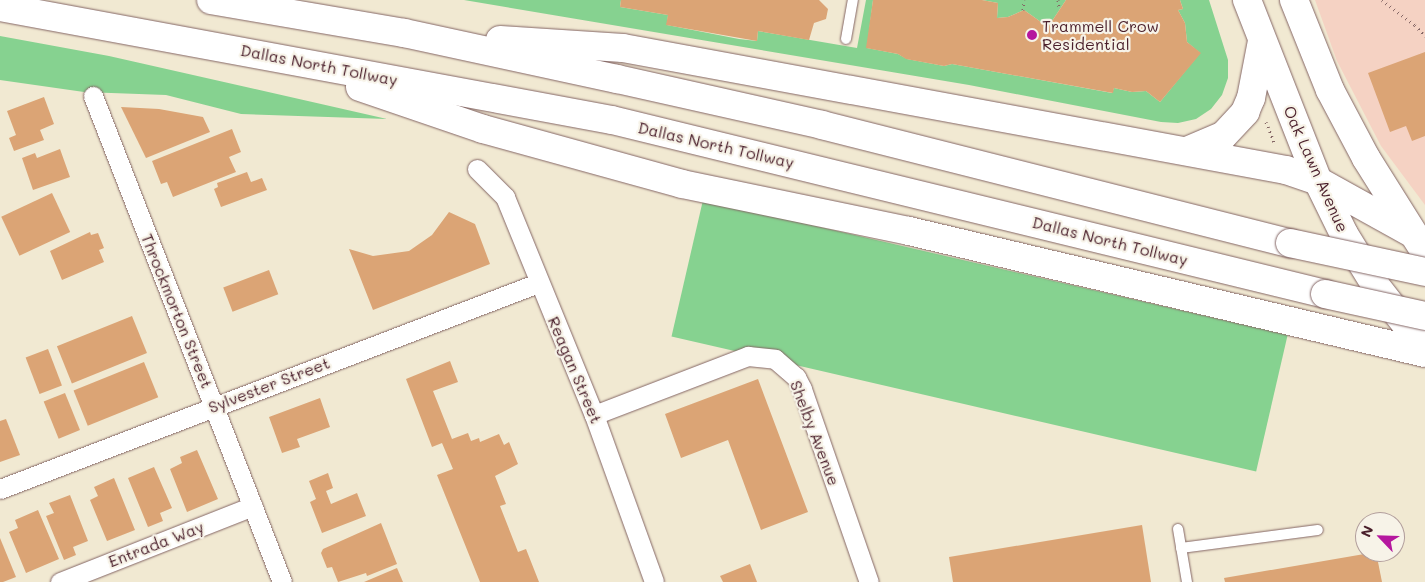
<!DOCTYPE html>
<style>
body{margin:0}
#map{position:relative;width:1425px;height:582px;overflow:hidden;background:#f1e9d2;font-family:Mali,sans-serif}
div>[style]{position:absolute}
.built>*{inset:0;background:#f5d2c3}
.green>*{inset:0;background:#86d290;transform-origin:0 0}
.building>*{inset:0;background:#dba475;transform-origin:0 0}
.path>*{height:3px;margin-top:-1.5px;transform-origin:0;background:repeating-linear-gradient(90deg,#846665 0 1px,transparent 0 5px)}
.roads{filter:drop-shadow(0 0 1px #846665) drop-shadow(0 0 1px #846665)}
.service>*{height:10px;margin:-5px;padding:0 5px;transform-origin:5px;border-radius:5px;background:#fff}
.minor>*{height:19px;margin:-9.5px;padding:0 9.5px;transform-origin:9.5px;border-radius:9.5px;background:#fff}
.secondary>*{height:28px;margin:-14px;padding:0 14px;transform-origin:14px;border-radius:14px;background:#fff}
.motorway>*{height:28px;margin:-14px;padding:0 14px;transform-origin:14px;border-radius:14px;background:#fff}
.bridges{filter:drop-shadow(0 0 1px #846665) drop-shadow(0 0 1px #846665)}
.motorway-bridge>*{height:28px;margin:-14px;padding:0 14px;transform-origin:14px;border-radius:14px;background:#fff}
.dots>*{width:14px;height:14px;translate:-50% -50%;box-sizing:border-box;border:2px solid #f7f3e8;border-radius:50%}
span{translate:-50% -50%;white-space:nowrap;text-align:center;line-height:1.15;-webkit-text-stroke:4.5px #f7f3e8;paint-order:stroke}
.poi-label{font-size:16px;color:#4a1f2b}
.left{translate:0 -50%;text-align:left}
.street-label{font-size:16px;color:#4a1f2b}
.north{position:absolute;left:1355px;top:512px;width:50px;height:50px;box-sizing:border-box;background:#f7f3e8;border:1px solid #b29e9c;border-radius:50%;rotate:294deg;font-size:14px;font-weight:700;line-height:20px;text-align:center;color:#4a1f2b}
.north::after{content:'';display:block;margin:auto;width:18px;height:22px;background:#b5179e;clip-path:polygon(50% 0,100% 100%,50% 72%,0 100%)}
</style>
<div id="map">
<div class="built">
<div style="clip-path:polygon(1315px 0,1425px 0,1425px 205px,1381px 146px,1337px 61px)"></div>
</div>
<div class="green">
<div style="clip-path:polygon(464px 0,621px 0,620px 7px,668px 15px,667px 25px,739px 39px,757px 41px,758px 31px,857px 48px,866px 0,873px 0,867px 48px,898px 54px,907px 59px,944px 66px,952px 64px,1112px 93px,1114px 88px,1132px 92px,1146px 91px,1160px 102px,1200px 53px,1187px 42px,1185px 23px,1178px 10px,1183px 9px,1180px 0,1209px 0,1228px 60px,1228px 78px,1222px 95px,1211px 109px,1196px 119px,1178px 123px,1161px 122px,969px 85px)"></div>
<div style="clip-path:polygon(982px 0,1066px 0,1048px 27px,1024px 10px,1008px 17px,997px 18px,998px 3px)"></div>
<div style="clip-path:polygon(0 36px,109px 56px,387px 119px,241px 114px,166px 95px,84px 92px,0 80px)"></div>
<div style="left:703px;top:200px;width:600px;height:140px;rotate:13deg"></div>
</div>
<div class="building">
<div style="clip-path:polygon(621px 0,819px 0,828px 9px,826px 19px,814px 23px,809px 40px,758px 31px,757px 41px,666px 25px,668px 15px,620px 7px)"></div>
<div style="clip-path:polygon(873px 0,982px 0,998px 3px,997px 18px,1008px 17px,1024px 10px,1048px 27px,1066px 0,1180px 0,1183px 9px,1178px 10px,1185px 23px,1187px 42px,1201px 53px,1160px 102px,1146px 91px,1132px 92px,1114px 88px,1113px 93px,952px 64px,944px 66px,906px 59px,898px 54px,866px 48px)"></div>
<div style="clip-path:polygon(1425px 52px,1425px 136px,1412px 141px,1406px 126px,1390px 132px,1368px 73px)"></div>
<div style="clip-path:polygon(44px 97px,54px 124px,40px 130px,44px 140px,14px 151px,9px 138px,16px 135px,7px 111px)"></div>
<div style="clip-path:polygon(121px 107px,159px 109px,203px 117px,210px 132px,146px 158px)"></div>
<div style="clip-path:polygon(232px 129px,241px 152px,229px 157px,236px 172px,173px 197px,167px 182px,161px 184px,152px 161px)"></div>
<div style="clip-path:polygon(60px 149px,70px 177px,33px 190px,22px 158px,35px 153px,37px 158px)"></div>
<div style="clip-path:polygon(247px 172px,251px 182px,262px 178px,267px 190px,221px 207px,214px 189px,218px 187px,217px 183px)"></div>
<div style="left:52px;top:193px;width:43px;height:56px;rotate:65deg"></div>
<div style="clip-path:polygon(449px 212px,475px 224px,490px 264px,373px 310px,349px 249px,373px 256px,409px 251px,432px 235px)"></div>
<div style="clip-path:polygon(90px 232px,91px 235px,98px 233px,104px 248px,99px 250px,104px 262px,62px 280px,50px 251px)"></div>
<div style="left:269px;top:270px;width:26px;height:49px;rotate:69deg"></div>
<div style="left:132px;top:316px;width:40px;height:81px;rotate:68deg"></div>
<div style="left:48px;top:349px;width:39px;height:24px;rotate:69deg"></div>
<div style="clip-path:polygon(450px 361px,458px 382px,433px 391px,452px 439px,468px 433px,471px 441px,479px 438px,480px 442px,499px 434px,504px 445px,509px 442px,518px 464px,495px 476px,506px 504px,500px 506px,518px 552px,526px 549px,539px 582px,480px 582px,437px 475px,453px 469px,442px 443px,432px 447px,406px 379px)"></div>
<div style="left:144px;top:362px;width:38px;height:76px;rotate:68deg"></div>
<div style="clip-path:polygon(758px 379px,808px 512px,761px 530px,728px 440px,681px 458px,665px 414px)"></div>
<div style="left:65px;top:393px;width:40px;height:23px;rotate:68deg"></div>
<div style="clip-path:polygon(320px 398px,330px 427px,297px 439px,300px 447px,282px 453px,269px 417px)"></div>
<div style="clip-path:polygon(6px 419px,20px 455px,0 462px,0 421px)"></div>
<div style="clip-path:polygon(197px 450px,218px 499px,187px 512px,170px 469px,182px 463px,180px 457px)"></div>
<div style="clip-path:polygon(154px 467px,172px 508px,160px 513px,163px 521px,148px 527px,128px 478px)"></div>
<div style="clip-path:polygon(328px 473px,333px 488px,326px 491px,331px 504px,357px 493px,366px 516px,322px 533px,310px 502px,316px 499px,309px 481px)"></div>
<div style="clip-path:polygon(114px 478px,135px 530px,107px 541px,90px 500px,98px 496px,94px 487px)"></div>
<div style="clip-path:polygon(70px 495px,88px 541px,73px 547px,76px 555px,64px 560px,46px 516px,54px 513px,49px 503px)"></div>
<div style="clip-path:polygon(38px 510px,59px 559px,26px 573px,9px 532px,18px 528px,15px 520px)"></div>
<div style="clip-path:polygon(381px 523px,397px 564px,367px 576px,366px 573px,338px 582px,332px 567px,327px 568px,321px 553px,323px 549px)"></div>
<div style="clip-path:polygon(1142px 525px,1151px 582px,953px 582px,949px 557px)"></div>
<div style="clip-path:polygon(0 538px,16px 577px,3px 582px,0 582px)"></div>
<div style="clip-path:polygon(1376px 552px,1382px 582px,1225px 582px,1224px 578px)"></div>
<div style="clip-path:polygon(750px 564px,757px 582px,723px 582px,720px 576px)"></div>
<div style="clip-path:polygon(397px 568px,403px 582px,364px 582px)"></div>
</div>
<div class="path">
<div style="left:1058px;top:0;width:8px;rotate:83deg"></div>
<div style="left:1382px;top:0;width:41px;rotate:37.1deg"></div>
<div style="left:1415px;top:25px;width:15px;rotate:48deg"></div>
<div style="left:1023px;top:10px;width:10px;rotate:-84deg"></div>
<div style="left:1266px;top:122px;width:24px;rotate:68deg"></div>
</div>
<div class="roads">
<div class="service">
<div style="left:846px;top:39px;width:40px;rotate:-80deg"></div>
<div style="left:1178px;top:529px;width:54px;rotate:80.4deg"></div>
<div style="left:1181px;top:548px;width:138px;rotate:-7.5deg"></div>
</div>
<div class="minor">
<div style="left:93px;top:96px;width:521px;rotate:68.75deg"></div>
<div style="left:477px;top:169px;width:40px;rotate:45deg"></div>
<div style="left:505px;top:197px;width:235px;rotate:67.8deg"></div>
<div style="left:594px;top:415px;width:177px;rotate:70.2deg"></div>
<div style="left:594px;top:415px;width:165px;rotate:-21deg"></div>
<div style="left:748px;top:356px;width:27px;rotate:6deg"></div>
<div style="left:775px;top:359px;width:28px;rotate:41deg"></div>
<div style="left:796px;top:377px;width:13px;rotate:63deg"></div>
<div style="left:802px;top:389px;width:204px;rotate:70.9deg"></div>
<div style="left:0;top:489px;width:576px;rotate:-20.95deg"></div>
<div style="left:60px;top:582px;width:207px;rotate:-21.5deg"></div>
</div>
<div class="secondary">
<div style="left:1247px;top:0;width:194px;rotate:68.6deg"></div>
<div style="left:1318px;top:181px;width:59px;rotate:63.9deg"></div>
<div style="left:1344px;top:234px;width:61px;rotate:58.4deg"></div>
<div style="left:1376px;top:286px;width:80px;rotate:52.1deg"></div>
<div style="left:1294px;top:0;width:97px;rotate:68.2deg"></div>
<div style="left:1330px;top:90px;width:77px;rotate:62.1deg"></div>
<div style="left:1366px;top:158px;width:111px;rotate:57.9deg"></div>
</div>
<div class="motorway">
<div style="left:211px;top:0;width:196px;rotate:9.7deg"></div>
<div style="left:404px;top:33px;width:218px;rotate:12.2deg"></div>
<div style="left:617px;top:79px;width:210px;rotate:12.6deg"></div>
<div style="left:822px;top:125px;width:483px;rotate:14.2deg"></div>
<div style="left:0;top:7px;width:622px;rotate:10.46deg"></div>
<div style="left:612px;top:120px;width:734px;rotate:13.71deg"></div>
<div style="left:500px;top:40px;width:123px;rotate:3.7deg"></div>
<div style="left:623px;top:48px;width:674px;rotate:10.43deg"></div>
<div style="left:1286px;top:170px;width:34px;rotate:19deg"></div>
<div style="left:1318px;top:181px;width:107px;rotate:29deg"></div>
<div style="left:360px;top:87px;width:130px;rotate:18.9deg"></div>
<div style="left:483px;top:129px;width:206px;rotate:15.4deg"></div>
<div style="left:682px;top:184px;width:232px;rotate:11.7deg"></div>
<div style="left:909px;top:231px;width:530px;rotate:13.3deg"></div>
<div style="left:1187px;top:151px;width:39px;rotate:-23deg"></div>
<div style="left:1223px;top:136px;width:33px;rotate:-47deg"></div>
<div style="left:1245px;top:112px;width:15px;rotate:-67deg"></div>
<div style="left:1251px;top:98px;width:58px;rotate:-79.1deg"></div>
</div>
</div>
<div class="bridges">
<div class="motorway-bridge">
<div style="left:1290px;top:243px;width:138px;rotate:12.1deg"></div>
<div style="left:1325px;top:294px;width:102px;rotate:12.4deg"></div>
</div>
</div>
<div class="dots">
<div style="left:1032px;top:35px;background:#b5179e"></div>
</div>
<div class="poi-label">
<span class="left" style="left:1042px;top:35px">Trammell Crow<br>Residential</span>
</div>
<div class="street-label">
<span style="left:319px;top:65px;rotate:11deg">Dallas North Tollway</span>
<span style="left:716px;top:145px;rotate:13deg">Dallas North Tollway</span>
<span style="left:1316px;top:169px;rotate:66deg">Oak Lawn Avenue</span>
<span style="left:1110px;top:241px;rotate:14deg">Dallas North Tollway</span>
<span style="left:177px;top:311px;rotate:68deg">Throckmorton Street</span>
<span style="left:575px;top:370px;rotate:67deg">Reagan Street</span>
<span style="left:269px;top:385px;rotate:-21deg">Sylvester Street</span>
<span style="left:815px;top:433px;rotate:69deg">Shelby Avenue</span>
<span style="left:156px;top:544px;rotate:-21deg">Entrada Way</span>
</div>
<div class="north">N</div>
</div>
